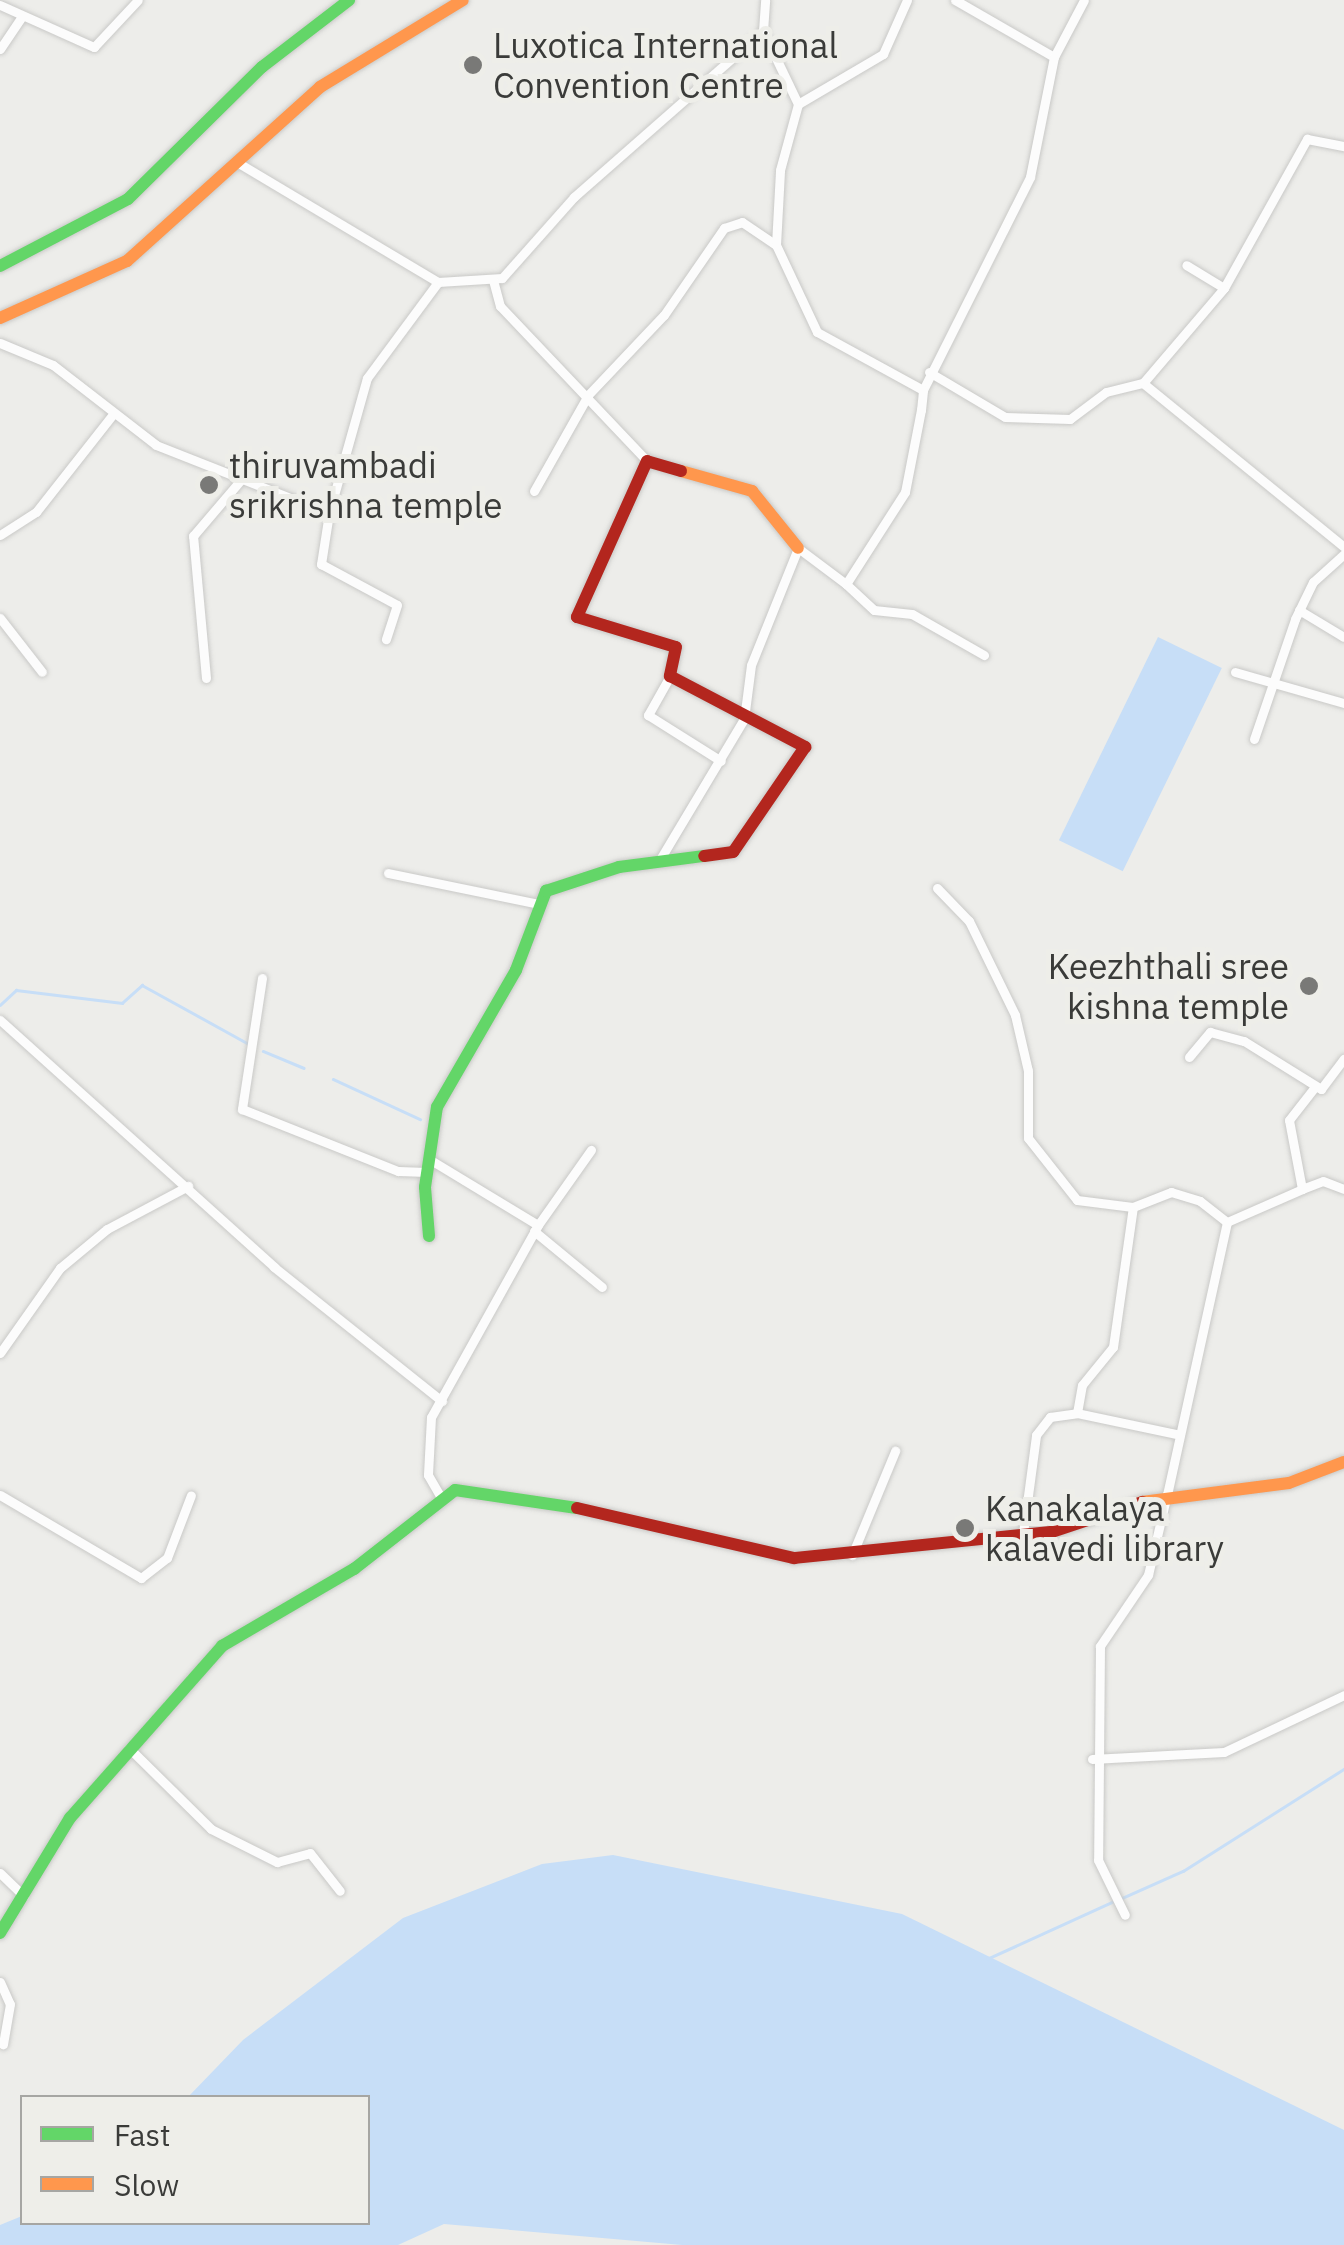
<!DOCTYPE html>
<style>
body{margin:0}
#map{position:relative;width:1344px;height:2245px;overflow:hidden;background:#ededea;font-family:"IBM Plex Sans",sans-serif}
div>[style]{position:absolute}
.water>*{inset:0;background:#c7def7;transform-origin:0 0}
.stream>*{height:2.5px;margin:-1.25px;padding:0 1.25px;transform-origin:1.25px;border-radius:1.25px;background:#c7def7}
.roads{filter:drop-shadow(0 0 2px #c9c9c7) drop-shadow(0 0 2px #c9c9c7)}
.street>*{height:9px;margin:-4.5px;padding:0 4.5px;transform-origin:4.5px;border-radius:4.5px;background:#fcfcfc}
.fast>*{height:12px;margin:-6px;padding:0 6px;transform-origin:6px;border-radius:6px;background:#63d668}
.slow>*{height:12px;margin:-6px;padding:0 6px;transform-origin:6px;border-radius:6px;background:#ff974d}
.jam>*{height:12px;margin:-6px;padding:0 6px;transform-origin:6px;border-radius:6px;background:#b3261e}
.dots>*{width:28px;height:28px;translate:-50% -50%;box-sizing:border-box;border:5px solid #eeeee9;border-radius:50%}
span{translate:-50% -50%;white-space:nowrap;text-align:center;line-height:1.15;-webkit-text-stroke:10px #eeeee9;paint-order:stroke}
.poi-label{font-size:35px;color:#3a3b39}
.left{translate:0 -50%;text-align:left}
.right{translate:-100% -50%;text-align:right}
.legend{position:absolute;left:20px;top:2095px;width:350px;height:130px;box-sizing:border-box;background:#eeeee9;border:2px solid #a6a6a3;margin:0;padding:12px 18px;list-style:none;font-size:30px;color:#3a3b39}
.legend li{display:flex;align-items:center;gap:20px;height:50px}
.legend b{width:50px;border:2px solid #a6a6a3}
</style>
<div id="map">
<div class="water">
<div style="left:1158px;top:637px;width:71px;height:226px;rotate:26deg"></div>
<div style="clip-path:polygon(613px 1855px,902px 1914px,1344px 2130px,1344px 2245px,682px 2245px,444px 2224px,398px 2245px,0 2245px,0 2225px,22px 2216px,368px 2222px,368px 2098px,188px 2097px,243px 2040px,403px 1918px,542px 1864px)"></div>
</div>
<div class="stream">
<div style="left:0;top:1005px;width:22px;rotate:-43deg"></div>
<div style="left:16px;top:990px;width:107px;rotate:7deg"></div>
<div style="left:122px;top:1003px;width:27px;rotate:-42deg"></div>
<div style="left:142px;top:985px;width:120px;rotate:28.9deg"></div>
<div style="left:263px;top:1051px;width:44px;rotate:22.5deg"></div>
<div style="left:333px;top:1079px;width:96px;rotate:24.7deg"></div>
<div style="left:1120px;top:1899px;width:69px;rotate:-24deg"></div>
<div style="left:1183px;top:1871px;width:191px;rotate:-32.4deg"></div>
<div style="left:987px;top:1959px;width:137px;rotate:-24.5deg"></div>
</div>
<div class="roads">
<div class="street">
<div style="left:955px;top:0;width:114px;rotate:29.9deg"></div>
<div style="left:0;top:5px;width:103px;rotate:24.1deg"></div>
<div style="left:94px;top:47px;width:64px;rotate:-46.9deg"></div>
<div style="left:0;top:49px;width:40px;rotate:-56deg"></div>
<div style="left:798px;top:104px;width:99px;rotate:-30.5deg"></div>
<div style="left:883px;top:54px;width:59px;rotate:-66deg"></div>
<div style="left:493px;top:280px;width:27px;rotate:75deg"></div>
<div style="left:500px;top:306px;width:214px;rotate:46.5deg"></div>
<div style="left:438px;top:282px;width:64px;rotate:-3.6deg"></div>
<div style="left:502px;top:278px;width:108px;rotate:-48.4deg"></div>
<div style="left:574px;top:197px;width:252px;rotate:-41.3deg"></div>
<div style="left:1224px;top:288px;width:171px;rotate:-60.9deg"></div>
<div style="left:1307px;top:139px;width:38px;rotate:11deg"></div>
<div style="left:0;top:343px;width:57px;rotate:22.5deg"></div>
<div style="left:53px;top:365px;width:130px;rotate:37.8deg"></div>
<div style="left:156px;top:445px;width:186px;rotate:21.5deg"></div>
<div style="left:329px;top:513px;width:140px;rotate:-74.3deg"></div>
<div style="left:367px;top:378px;width:119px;rotate:-53.5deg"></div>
<div style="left:438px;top:282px;width:230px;rotate:-149.2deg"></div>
<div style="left:929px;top:372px;width:88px;rotate:30.6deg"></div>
<div style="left:1005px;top:417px;width:65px;rotate:1.8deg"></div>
<div style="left:1070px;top:419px;width:45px;rotate:-36.9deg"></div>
<div style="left:1106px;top:392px;width:38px;rotate:-14deg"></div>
<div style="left:1143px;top:383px;width:259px;rotate:39.2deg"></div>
<div style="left:1143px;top:383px;width:125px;rotate:-49.5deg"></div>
<div style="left:1224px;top:288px;width:44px;rotate:-148.8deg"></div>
<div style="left:923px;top:390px;width:238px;rotate:-63.3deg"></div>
<div style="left:1030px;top:177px;width:122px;rotate:-78.7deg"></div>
<div style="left:1054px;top:57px;width:64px;rotate:-62.2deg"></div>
<div style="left:534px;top:491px;width:110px;rotate:-60.6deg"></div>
<div style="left:588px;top:395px;width:110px;rotate:-46.5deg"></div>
<div style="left:664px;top:315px;width:106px;rotate:-55.4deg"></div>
<div style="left:724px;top:228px;width:19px;rotate:-18deg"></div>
<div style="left:742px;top:222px;width:41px;rotate:34.1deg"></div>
<div style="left:329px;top:513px;width:52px;rotate:98.9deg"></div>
<div style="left:321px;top:564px;width:86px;rotate:28.3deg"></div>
<div style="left:397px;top:605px;width:36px;rotate:108deg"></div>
<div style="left:0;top:535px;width:43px;rotate:-32.6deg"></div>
<div style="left:36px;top:512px;width:125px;rotate:-51.8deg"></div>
<div style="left:846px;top:584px;width:38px;rotate:43deg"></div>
<div style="left:874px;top:610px;width:38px;rotate:6deg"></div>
<div style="left:912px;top:614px;width:83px;rotate:29.7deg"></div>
<div style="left:1299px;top:610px;width:52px;rotate:31deg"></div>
<div style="left:0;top:618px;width:68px;rotate:52.1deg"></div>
<div style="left:1235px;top:672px;width:113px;rotate:15.9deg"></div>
<div style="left:670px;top:676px;width:45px;rotate:119.4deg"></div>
<div style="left:648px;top:715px;width:86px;rotate:32.2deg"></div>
<div style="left:206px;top:678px;width:143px;rotate:-95.2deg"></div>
<div style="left:193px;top:536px;width:80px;rotate:-49.6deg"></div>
<div style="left:1254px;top:739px;width:127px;rotate:-71.1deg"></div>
<div style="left:1295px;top:619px;width:41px;rotate:-64.1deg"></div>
<div style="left:1313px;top:582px;width:42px;rotate:-42.1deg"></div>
<div style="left:659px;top:861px;width:165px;rotate:-59.1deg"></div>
<div style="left:744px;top:719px;width:54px;rotate:-82.6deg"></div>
<div style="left:751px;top:665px;width:126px;rotate:-68.1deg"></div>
<div style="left:798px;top:548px;width:60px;rotate:36.9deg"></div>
<div style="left:846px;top:584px;width:109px;rotate:-57.3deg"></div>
<div style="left:905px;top:492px;width:84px;rotate:-79deg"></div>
<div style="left:921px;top:410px;width:20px;rotate:-84deg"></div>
<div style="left:923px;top:390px;width:121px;rotate:-151.3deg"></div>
<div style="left:817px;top:332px;width:96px;rotate:-115.2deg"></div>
<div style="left:776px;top:245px;width:75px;rotate:-86.9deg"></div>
<div style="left:780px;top:170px;width:68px;rotate:-74.7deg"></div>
<div style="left:798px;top:104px;width:81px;rotate:-115.6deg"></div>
<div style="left:763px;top:31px;width:31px;rotate:-86deg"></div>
<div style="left:388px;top:873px;width:154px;rotate:11.6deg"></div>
<div style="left:937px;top:888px;width:46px;rotate:45.9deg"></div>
<div style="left:969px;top:921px;width:105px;rotate:63.9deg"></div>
<div style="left:1015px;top:1015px;width:57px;rotate:76.9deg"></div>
<div style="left:1028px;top:1071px;width:67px;rotate:90deg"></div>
<div style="left:1028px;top:1138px;width:79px;rotate:51.7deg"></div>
<div style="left:1077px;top:1200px;width:56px;rotate:7.1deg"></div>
<div style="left:262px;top:978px;width:133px;rotate:98.7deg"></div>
<div style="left:242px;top:1109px;width:168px;rotate:21.7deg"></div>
<div style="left:398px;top:1171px;width:29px;rotate:2deg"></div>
<div style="left:0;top:1020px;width:369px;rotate:42deg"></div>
<div style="left:274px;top:1267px;width:215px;rotate:38.6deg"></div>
<div style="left:1189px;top:1057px;width:33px;rotate:-50deg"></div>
<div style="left:1210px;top:1032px;width:35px;rotate:15deg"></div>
<div style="left:1244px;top:1041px;width:91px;rotate:31.9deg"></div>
<div style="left:1321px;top:1089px;width:38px;rotate:-53deg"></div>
<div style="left:429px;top:1159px;width:127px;rotate:31.2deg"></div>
<div style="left:538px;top:1225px;width:220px;rotate:119.1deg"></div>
<div style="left:431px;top:1417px;width:58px;rotate:93deg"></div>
<div style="left:428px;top:1475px;width:28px;rotate:60deg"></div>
<div style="left:1302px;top:1189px;width:22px;rotate:-21deg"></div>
<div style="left:1323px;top:1181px;width:22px;rotate:21deg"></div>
<div style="left:1227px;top:1222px;width:82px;rotate:-23.7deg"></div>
<div style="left:1302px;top:1189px;width:70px;rotate:-100.7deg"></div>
<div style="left:1289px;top:1120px;width:41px;rotate:-52deg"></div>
<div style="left:538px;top:1225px;width:92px;rotate:-54.8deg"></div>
<div style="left:534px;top:1231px;width:88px;rotate:39.5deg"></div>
<div style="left:0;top:1353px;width:104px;rotate:-54.8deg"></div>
<div style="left:60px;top:1268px;width:61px;rotate:-39.7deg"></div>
<div style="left:107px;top:1229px;width:92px;rotate:-28deg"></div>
<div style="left:1077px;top:1413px;width:101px;rotate:12deg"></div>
<div style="left:0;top:1495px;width:164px;rotate:30.5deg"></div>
<div style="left:141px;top:1578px;width:33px;rotate:-38deg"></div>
<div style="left:167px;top:1558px;width:67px;rotate:-69.1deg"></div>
<div style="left:1023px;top:1533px;width:99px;rotate:-82.4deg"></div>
<div style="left:1036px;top:1435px;width:23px;rotate:-52deg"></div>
<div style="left:1050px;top:1417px;width:27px;rotate:-8deg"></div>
<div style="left:1077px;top:1413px;width:28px;rotate:-80deg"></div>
<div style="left:1082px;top:1385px;width:49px;rotate:-50.8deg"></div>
<div style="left:1113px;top:1347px;width:141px;rotate:-81.9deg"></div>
<div style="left:1133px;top:1207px;width:41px;rotate:-21.5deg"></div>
<div style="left:1171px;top:1192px;width:30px;rotate:17deg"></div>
<div style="left:1200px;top:1201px;width:34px;rotate:38deg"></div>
<div style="left:1227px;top:1222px;width:279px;rotate:102.4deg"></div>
<div style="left:1167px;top:1494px;width:83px;rotate:103.2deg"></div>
<div style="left:1148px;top:1575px;width:86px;rotate:124.1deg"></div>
<div style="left:1100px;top:1646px;width:214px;rotate:90.5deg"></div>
<div style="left:1098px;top:1860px;width:61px;rotate:63.9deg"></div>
<div style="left:852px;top:1555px;width:113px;rotate:-67.5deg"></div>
<div style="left:129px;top:1748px;width:115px;rotate:44.6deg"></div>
<div style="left:211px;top:1829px;width:74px;rotate:26.6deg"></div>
<div style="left:277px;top:1862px;width:34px;rotate:-15deg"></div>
<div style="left:310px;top:1853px;width:48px;rotate:51.7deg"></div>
<div style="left:1092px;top:1759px;width:132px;rotate:-3deg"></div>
<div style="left:1224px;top:1752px;width:133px;rotate:-25.4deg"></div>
<div style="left:0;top:1873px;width:33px;rotate:44deg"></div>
<div style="left:0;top:1982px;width:24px;rotate:66deg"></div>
<div style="left:10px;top:2004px;width:41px;rotate:99.9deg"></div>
</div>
<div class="fast">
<div style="left:0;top:266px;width:144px;rotate:-27.6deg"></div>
<div style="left:128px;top:199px;width:188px;rotate:-44.6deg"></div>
<div style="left:262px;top:67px;width:110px;rotate:-37.6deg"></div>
<div style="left:429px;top:1236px;width:49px;rotate:-94.7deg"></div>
<div style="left:425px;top:1187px;width:81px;rotate:-81.5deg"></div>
<div style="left:437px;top:1107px;width:158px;rotate:-60deg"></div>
<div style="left:516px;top:970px;width:85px;rotate:-69.2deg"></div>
<div style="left:546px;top:891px;width:77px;rotate:-18.2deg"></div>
<div style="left:619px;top:867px;width:86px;rotate:-7.4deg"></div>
<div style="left:0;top:1933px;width:135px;rotate:-58.7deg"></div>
<div style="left:70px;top:1818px;width:230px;rotate:-48.5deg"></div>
<div style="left:222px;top:1646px;width:153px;rotate:-30.3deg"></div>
<div style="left:354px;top:1569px;width:128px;rotate:-38deg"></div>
<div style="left:455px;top:1490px;width:123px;rotate:8.4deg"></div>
</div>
<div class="slow">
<div style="left:0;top:318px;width:139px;rotate:-24.2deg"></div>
<div style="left:127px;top:261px;width:260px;rotate:-42deg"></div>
<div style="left:320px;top:87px;width:167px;rotate:-31.3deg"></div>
<div style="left:681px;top:471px;width:74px;rotate:15.7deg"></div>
<div style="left:752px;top:491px;width:73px;rotate:51.1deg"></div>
<div style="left:1142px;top:1502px;width:148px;rotate:-7.4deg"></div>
<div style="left:1289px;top:1483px;width:59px;rotate:-20.9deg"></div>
</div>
<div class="jam">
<div style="left:681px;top:471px;width:35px;rotate:-164deg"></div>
<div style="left:647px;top:461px;width:171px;rotate:114.2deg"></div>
<div style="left:577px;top:617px;width:103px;rotate:16.9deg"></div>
<div style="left:676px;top:647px;width:30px;rotate:102deg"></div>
<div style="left:670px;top:676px;width:153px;rotate:27.7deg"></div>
<div style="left:805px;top:747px;width:127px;rotate:124.4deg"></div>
<div style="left:733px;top:852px;width:29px;rotate:172deg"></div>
<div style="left:577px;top:1508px;width:223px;rotate:13deg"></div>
<div style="left:794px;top:1558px;width:259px;rotate:-5.8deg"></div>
<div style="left:1052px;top:1532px;width:95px;rotate:-18.4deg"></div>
</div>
</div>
<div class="dots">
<div style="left:473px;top:65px;background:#797977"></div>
<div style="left:209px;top:485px;background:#797977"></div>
<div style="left:1309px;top:986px;background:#797977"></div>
<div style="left:965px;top:1528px;background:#797977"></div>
</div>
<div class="poi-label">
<span class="left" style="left:493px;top:65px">Luxotica International<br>Convention Centre</span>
<span class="left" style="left:229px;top:485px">thiruvambadi<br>srikrishna temple</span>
<span class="right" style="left:1289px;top:986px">Keezhthali sree<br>kishna temple</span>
<span class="left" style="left:985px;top:1528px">Kanakalaya<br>kalavedi library</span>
</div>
<ul class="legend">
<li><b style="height:12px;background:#63d668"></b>Fast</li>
<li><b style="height:12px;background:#ff974d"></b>Slow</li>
</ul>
</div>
